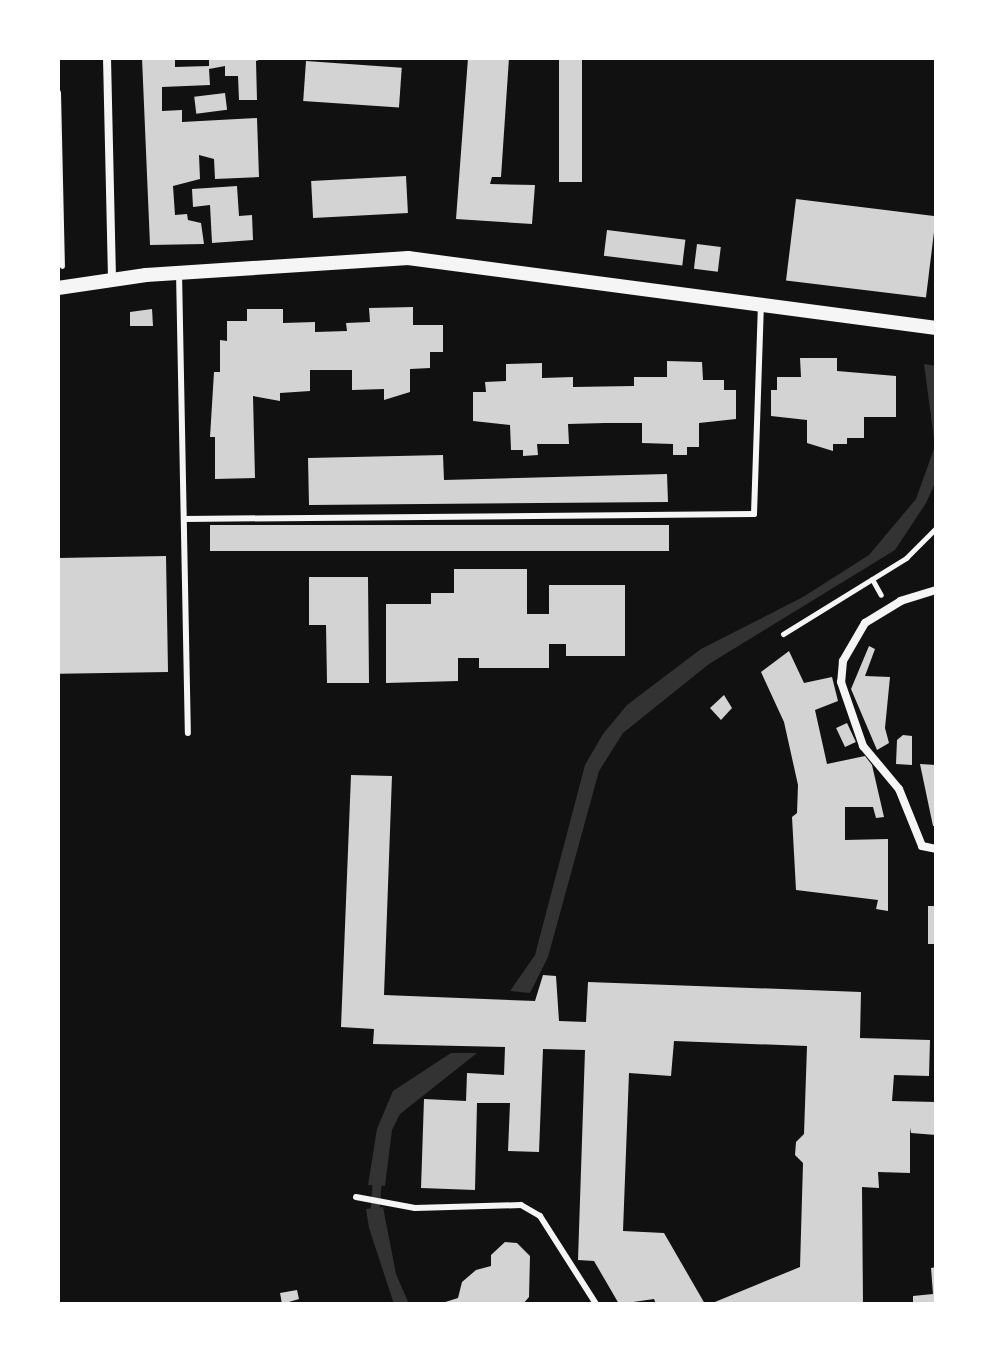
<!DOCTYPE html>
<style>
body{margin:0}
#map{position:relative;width:994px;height:1362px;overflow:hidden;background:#111;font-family:Georgia,serif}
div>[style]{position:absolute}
.water>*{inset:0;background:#333}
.stream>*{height:9px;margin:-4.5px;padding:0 4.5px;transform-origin:4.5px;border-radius:4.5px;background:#333}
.building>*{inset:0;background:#d3d3d3;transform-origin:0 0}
.path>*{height:5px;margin:-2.5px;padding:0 2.5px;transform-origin:2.5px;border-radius:2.5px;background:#f5f5f5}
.service>*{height:6px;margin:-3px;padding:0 3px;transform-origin:3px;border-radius:3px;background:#f5f5f5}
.minor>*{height:8px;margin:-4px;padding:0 4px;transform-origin:4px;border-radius:4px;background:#f5f5f5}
.tertiary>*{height:14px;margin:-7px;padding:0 7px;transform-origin:7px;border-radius:7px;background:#f5f5f5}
span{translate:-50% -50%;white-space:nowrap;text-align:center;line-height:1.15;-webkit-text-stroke:8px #fff;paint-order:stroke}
.frame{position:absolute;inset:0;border:60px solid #fff;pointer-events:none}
</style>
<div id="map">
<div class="water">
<div style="clip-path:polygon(924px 364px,936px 366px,936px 481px,926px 503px,895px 550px,709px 664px,623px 733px,599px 771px,548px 957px,530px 993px,510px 991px,535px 955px,585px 765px,603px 734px,627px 705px,701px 649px,803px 597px,869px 555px,916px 499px,935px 446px)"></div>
<div style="clip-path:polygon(451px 1053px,477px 1053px,400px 1114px,392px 1130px,385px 1186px,368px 1185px,377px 1129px,393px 1091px)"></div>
<div style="clip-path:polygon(383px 1207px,396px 1274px,409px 1304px,394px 1304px,369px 1228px,366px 1209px)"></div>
</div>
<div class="stream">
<div style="left:374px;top:1218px;width:41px;rotate:-85.8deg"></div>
</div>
<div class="building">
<div style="clip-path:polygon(142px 58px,175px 58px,175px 67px,209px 66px,209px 58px,265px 58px,256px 61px,257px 100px,239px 100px,238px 76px,225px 76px,225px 66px,209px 69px,210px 85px,162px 87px,162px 111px,182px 110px,182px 122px,257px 118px,259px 177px,215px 179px,214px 159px,199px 155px,200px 179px,173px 186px,175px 215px,187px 214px,188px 220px,201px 223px,204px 244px,150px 245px)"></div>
<div style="clip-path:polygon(468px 58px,509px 58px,501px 177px,492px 177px,490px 184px,535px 185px,532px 224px,456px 219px)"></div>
<div style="left:559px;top:58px;width:23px;height:124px"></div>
<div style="left:306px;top:61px;width:96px;height:40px;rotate:4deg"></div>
<div style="left:225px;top:93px;width:17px;height:31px;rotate:83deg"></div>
<div style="left:406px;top:176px;width:37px;height:95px;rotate:87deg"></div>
<div style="clip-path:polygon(237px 186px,239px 216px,252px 215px,253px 240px,212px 243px,210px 205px,193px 207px,192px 189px)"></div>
<div style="left:796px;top:199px;width:141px;height:82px;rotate:7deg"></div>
<div style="left:607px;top:230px;width:79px;height:26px;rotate:7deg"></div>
<div style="left:697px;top:244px;width:24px;height:25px;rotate:7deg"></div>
<div style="clip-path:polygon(413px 307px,413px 325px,443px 325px,443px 352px,430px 352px,430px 368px,410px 369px,410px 392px,384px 400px,384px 389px,352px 390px,352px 370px,310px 370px,310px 391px,280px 393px,280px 401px,253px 396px,255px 478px,215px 479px,215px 437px,210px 437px,214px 372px,220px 372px,220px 340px,227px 341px,227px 321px,247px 321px,247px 309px,283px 309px,283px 323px,315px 322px,315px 332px,347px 331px,346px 323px,370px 322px,369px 308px)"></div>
<div style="clip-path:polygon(152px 309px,153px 326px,130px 326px,130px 312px)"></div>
<div style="clip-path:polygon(800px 358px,837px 358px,837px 371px,896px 376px,896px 417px,864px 417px,864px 438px,847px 438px,847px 444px,833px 444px,833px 451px,807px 443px,807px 420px,771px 416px,771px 390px,777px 390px,777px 377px,801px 377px)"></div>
<div style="clip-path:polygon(667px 361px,702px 362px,703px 380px,724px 380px,724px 390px,736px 390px,736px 419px,699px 423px,699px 447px,687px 447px,687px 455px,673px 455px,673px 444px,642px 443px,642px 423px,605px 423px,568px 424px,569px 444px,537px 444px,538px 455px,523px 456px,523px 450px,511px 450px,510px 425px,473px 421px,473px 392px,486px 392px,485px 382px,506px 381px,506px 364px,542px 363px,542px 378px,573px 377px,573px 387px,634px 386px,634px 377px,667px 377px)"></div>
<div style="clip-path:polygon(443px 455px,444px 480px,667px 474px,668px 502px,309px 505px,308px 458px)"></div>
<div style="left:669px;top:525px;width:26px;height:459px;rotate:90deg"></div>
<div style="left:166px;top:556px;width:116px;height:108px;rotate:89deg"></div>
<div style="clip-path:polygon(454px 569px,527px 569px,527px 614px,549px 614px,549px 585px,625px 585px,625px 656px,566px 656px,566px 644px,549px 644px,549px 668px,479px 668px,479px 658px,458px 658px,458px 681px,386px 683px,386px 604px,431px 604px,431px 593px,454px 593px)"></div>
<div style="clip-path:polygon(309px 577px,368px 577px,369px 683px,327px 683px,326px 625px,309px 625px)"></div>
<div style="clip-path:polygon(869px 646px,875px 649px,865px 676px,890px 677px,885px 728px,889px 743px,877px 750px,851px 689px)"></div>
<div style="clip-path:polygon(789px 651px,804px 683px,832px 677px,838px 701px,815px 710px,827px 764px,865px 756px,872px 765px,884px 817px,876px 818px,873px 807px,845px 807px,845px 840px,888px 839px,888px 911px,876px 909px,878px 900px,796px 890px,792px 817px,797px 813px,798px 785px,784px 722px,761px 672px)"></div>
<div style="clip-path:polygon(724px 695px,732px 708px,721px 720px,710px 708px)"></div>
<div style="left:847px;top:723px;width:21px;height:12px;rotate:65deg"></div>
<div style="clip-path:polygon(903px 735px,912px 736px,912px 765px,896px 764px,897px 740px)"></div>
<div style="clip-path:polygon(920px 764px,936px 765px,936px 826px,933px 826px)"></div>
<div style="clip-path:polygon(351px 775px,392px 776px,384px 995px,535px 1001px,543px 975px,556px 976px,559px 1021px,586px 1022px,588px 982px,861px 992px,860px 1038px,930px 1040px,929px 1076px,894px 1075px,892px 1101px,936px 1102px,936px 1135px,911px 1133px,910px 1128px,910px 1173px,878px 1172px,879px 1188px,862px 1187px,863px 1304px,710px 1304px,800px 1267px,803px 1163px,795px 1155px,796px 1142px,804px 1134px,807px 1046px,674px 1041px,671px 1076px,629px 1073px,623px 1231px,664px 1233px,705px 1304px,656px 1304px,654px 1299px,619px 1304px,594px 1261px,578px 1260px,585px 1050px,543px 1049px,539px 1152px,508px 1151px,510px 1103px,477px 1103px,475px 1190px,421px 1188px,424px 1099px,466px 1101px,467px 1073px,504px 1075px,505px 1047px,373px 1044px,374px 1029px,341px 1027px)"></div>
<div style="left:928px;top:906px;width:8px;height:38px"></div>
<div style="clip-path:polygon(505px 1242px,517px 1243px,530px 1256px,529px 1297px,523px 1304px,439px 1304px,458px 1298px,462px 1282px,476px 1270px,491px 1266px,491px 1255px)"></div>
<div style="clip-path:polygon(936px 1267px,936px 1304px,913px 1304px,913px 1296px,933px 1294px,931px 1268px)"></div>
<div style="clip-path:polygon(297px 1290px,299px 1299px,282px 1304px,280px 1293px)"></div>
</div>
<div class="path">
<div style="left:58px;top:92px;width:174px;rotate:88.7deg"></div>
<div style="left:872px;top:579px;width:18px;rotate:61deg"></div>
<div style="left:783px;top:634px;width:145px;rotate:-31.7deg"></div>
<div style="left:906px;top:558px;width:42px;rotate:-45deg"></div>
</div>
<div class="service">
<div style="left:179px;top:272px;width:461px;rotate:88.9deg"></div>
<div style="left:184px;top:519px;width:570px;rotate:-0.5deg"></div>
<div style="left:754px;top:514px;width:210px;rotate:-88.1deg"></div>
<div style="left:356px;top:1197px;width:60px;rotate:10.6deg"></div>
<div style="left:415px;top:1208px;width:106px;rotate:-1.6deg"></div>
<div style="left:521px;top:1205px;width:22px;rotate:30deg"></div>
<div style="left:540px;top:1216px;width:104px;rotate:57.5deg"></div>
</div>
<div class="minor">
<div style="left:107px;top:58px;width:221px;rotate:88.7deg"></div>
<div style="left:936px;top:590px;width:37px;rotate:163deg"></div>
<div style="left:901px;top:601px;width:42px;rotate:148.6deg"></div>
<div style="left:865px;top:623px;width:44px;rotate:120.1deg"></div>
<div style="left:843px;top:661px;width:21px;rotate:95deg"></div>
<div style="left:841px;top:682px;width:68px;rotate:71deg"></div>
<div style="left:863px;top:746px;width:56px;rotate:50.1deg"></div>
<div style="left:899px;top:789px;width:61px;rotate:68deg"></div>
<div style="left:922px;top:846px;width:14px;rotate:12deg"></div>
</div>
<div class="tertiary">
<div style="left:58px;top:288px;width:89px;rotate:-8.4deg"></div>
<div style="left:146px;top:275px;width:263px;rotate:-3.7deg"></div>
<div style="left:408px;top:258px;width:533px;rotate:7.55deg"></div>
</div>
<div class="frame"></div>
</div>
